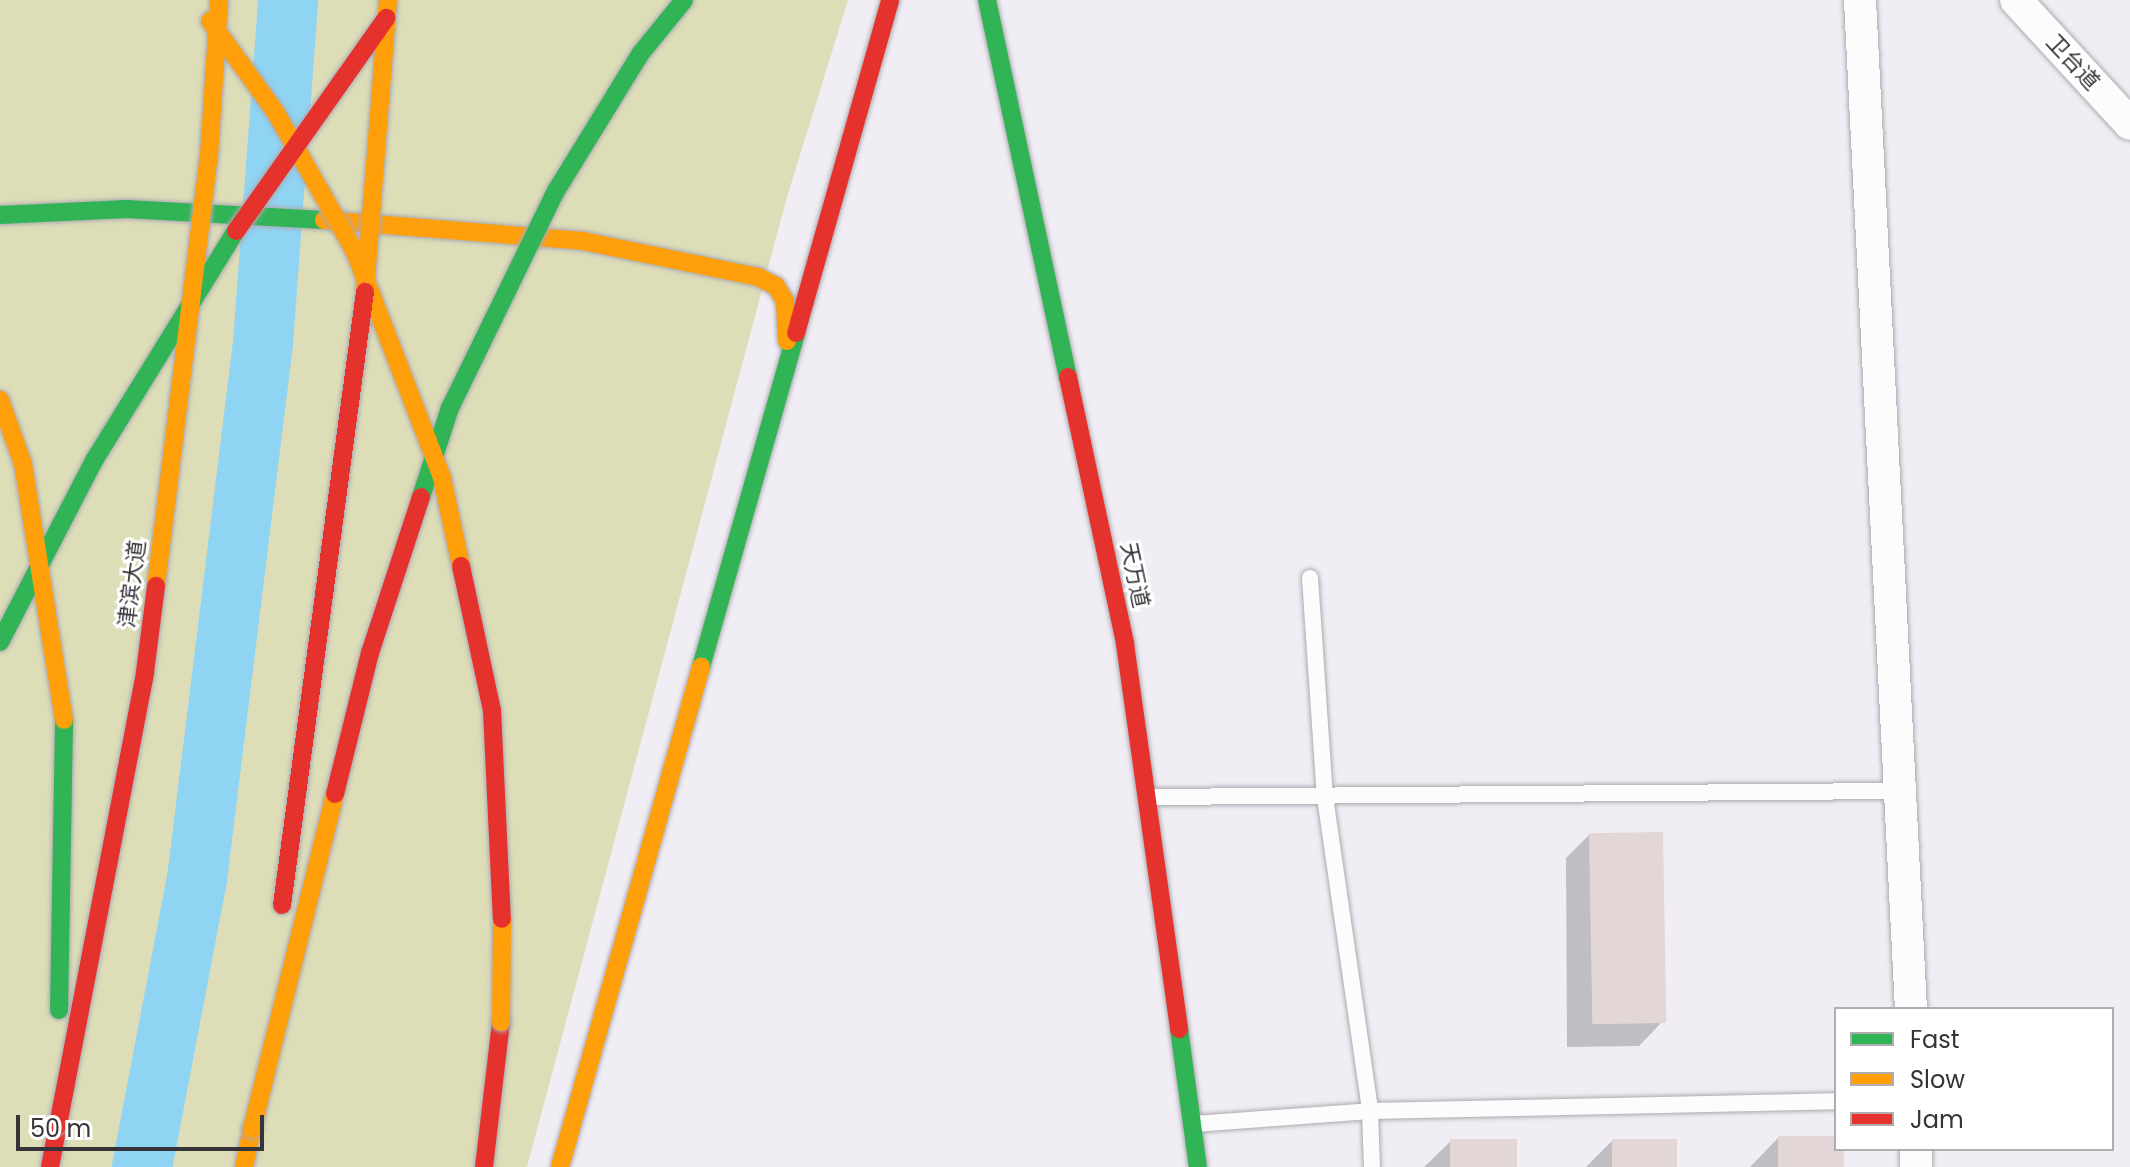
<!DOCTYPE html>
<meta charset="utf-8">
<style>
body{margin:0}
#map{position:relative;width:2130px;height:1167px;overflow:hidden;background:#f0edf4;font-family:Poppins,"Noto Sans SC",sans-serif}
div>[style]{position:absolute}
.green>*{inset:0;background:#dddeb8}
.shadow>*{inset:0;background:#0003}
.river>*{height:60px;margin:-30px;padding:0 30px;transform-origin:30px;border-radius:30px;background:#8fd4f3}
.building>*{inset:0;background:#e2d6d7;transform-origin:0 0}
.roads{filter:drop-shadow(0 0 2px #adaab0) drop-shadow(0 0 2px #adaab0)}
.lane>*{height:16px;margin:-8px;padding:0 8px;transform-origin:8px;border-radius:8px;background:#fdfcfd}
.street>*{height:32px;margin:-16px;padding:0 16px;transform-origin:16px;border-radius:16px;background:#fdfcfd}
.fast>*{height:18px;margin:-9px;padding:0 9px;transform-origin:9px;border-radius:9px;background:#30b455}
.slow>*{height:18px;margin:-9px;padding:0 9px;transform-origin:9px;border-radius:9px;background:#ff9f0a}
.jam>*{height:18px;margin:-9px;padding:0 9px;transform-origin:9px;border-radius:9px;background:#e5322d}
.bridges{filter:drop-shadow(0 0 2px #adaab0) drop-shadow(0 0 2px #adaab0)}
.fast-bridge>*{height:18px;margin:-9px;padding:0 9px;transform-origin:9px;border-radius:9px;background:#30b455}
.slow-bridge>*{height:18px;margin:-9px;padding:0 9px;transform-origin:9px;border-radius:9px;background:#ff9f0a}
.jam-bridge>*{height:18px;margin:-9px;padding:0 9px;transform-origin:9px;border-radius:9px;background:#e5322d}
span{translate:-50% -50%;white-space:nowrap;text-align:center;line-height:1.15;-webkit-text-stroke:6px #fff;paint-order:stroke}
.street-label{font-size:22px;color:#363339}
.legend{position:absolute;left:1834px;top:1007px;width:280px;height:144px;box-sizing:border-box;background:#fff;border:2px solid #afadb0;margin:0;padding:10px 14px;list-style:none;font-size:24px;color:#363339}
.legend li{display:flex;align-items:center;gap:16px;height:40px}
.legend b{width:40px;border:2px solid #afadb0}
.scale{position:absolute;left:16px;top:1115px;width:248px;height:36px;box-sizing:border-box;border:4px solid #363339;border-top:0;padding-left:10px;font-size:24px;line-height:28px;white-space:nowrap;color:#363339;-webkit-text-stroke:6px #fff;paint-order:stroke}
</style>
<div id="map">
<div class="green">
<div style="clip-path:polygon(0 0,848px 0,787px 197px,527px 1167px,0 1167px)"></div>
</div>
<div class="shadow">
<div style="clip-path:polygon(1589px 835px,1662px 1022px,1639px 1046px,1567px 1047px,1566px 858px)"></div>
<div style="clip-path:polygon(1778px 1138px,1836px 1138px,1842px 1167px,1750px 1167px)"></div>
<div style="clip-path:polygon(1451px 1141px,1515px 1167px,1424px 1167px)"></div>
<div style="clip-path:polygon(1612px 1141px,1675px 1167px,1586px 1167px)"></div>
</div>
<div class="river">
<div style="left:142px;top:1167px;width:293px;rotate:-79.2deg"></div>
<div style="left:197px;top:879px;width:540px;rotate:-82.98deg"></div>
<div style="left:263px;top:343px;width:344px;rotate:-85.8deg"></div>
</div>
<div class="building">
<div style="left:1663px;top:832px;width:191px;height:74px;rotate:89deg"></div>
<div style="clip-path:polygon(1778px 1136px,1836px 1136px,1836px 1149px,1844px 1149px,1844px 1167px,1778px 1167px)"></div>
<div style="left:1450px;top:1139px;width:67px;height:28px"></div>
<div style="left:1612px;top:1139px;width:65px;height:28px"></div>
</div>
<div class="roads">
<div class="lane">
<div style="left:1310px;top:578px;width:220px;rotate:86.1deg"></div>
<div style="left:1325px;top:797px;width:317px;rotate:81.8deg"></div>
<div style="left:1370px;top:1111px;width:56px;rotate:88deg"></div>
<div style="left:1149px;top:797px;width:750px;rotate:-0.46deg"></div>
<div style="left:1194px;top:1124px;width:176px;rotate:-4.2deg"></div>
<div style="left:1370px;top:1111px;width:466px;rotate:-1.2deg"></div>
</div>
<div class="street">
<div style="left:1860px;top:0;width:1010px;rotate:87.11deg"></div>
<div style="left:2016px;top:0;width:168px;rotate:47.4deg"></div>
<div style="left:1916px;top:1149px;width:18px;rotate:90deg"></div>
</div>
<div class="fast">
<div style="left:987px;top:0;width:386px;rotate:77.9deg"></div>
<div style="left:0;top:215px;width:127px;rotate:-2.7deg"></div>
<div style="left:127px;top:209px;width:197px;rotate:3.2deg"></div>
<div style="left:701px;top:667px;width:347px;rotate:-74.1deg"></div>
<div style="left:1179px;top:1029px;width:139px;rotate:82.2deg"></div>
</div>
<div class="slow">
<div style="left:324px;top:220px;width:260px;rotate:4.6deg"></div>
<div style="left:583px;top:241px;width:179px;rotate:11.6deg"></div>
<div style="left:758px;top:277px;width:20px;rotate:27deg"></div>
<div style="left:776px;top:286px;width:17px;rotate:59deg"></div>
<div style="left:785px;top:301px;width:40px;rotate:87.1deg"></div>
<div style="left:244px;top:1167px;width:39px;rotate:-78deg"></div>
<div style="left:560px;top:1167px;width:520px;rotate:-74.25deg"></div>
</div>
<div class="jam">
<div style="left:796px;top:333px;width:346px;rotate:-74.2deg"></div>
<div style="left:1068px;top:377px;width:273px;rotate:77.9deg"></div>
<div style="left:1125px;top:644px;width:389px;rotate:82deg"></div>
<div style="left:50px;top:1167px;width:43px;rotate:-79.2deg"></div>
<div style="left:484px;top:1167px;width:146px;rotate:-83.3deg"></div>
</div>
</div>
<div class="bridges">
<div class="fast-bridge">
<div style="left:421px;top:497px;width:94px;rotate:-72deg"></div>
<div style="left:450px;top:408px;width:242px;rotate:-64deg"></div>
<div style="left:556px;top:191px;width:162px;rotate:-58.4deg"></div>
<div style="left:641px;top:53px;width:68px;rotate:-50.9deg"></div>
<div style="left:0;top:642px;width:206px;rotate:-62.6deg"></div>
<div style="left:95px;top:459px;width:268px;rotate:-58.3deg"></div>
<div style="left:59px;top:1010px;width:290px;rotate:-89deg"></div>
</div>
<div class="slow-bridge">
<div style="left:210px;top:21px;width:113px;rotate:54.3deg"></div>
<div style="left:276px;top:113px;width:160px;rotate:60.4deg"></div>
<div style="left:355px;top:252px;width:242px;rotate:68.9deg"></div>
<div style="left:442px;top:478px;width:90px;rotate:77.8deg"></div>
<div style="left:365px;top:292px;width:293px;rotate:-85.5deg"></div>
<div style="left:0;top:400px;width:68px;rotate:70.2deg"></div>
<div style="left:23px;top:464px;width:259px;rotate:80.9deg"></div>
<div style="left:156px;top:586px;width:433px;rotate:-83deg"></div>
<div style="left:209px;top:156px;width:156px;rotate:-86.3deg"></div>
<div style="left:501px;top:1022px;width:103px;rotate:-89.4deg"></div>
<div style="left:252px;top:1129px;width:345px;rotate:-76.1deg"></div>
</div>
<div class="jam-bridge">
<div style="left:236px;top:231px;width:261px;rotate:-54.8deg"></div>
<div style="left:461px;top:566px;width:147px;rotate:77.9deg"></div>
<div style="left:492px;top:710px;width:209px;rotate:87.3deg"></div>
<div style="left:335px;top:794px;width:145px;rotate:-76.1deg"></div>
<div style="left:370px;top:653px;width:164px;rotate:-71.9deg"></div>
<div style="left:282px;top:905px;width:619px;rotate:-82.29deg"></div>
<div style="left:58px;top:1125px;width:461px;rotate:-79.1deg"></div>
<div style="left:145px;top:672px;width:87px;rotate:-82.7deg"></div>
</div>
</div>
<div class="street-label">
<span style="left:2073px;top:62px;rotate:47deg">卫台道</span>
<span style="left:1135px;top:575px;rotate:78deg">天万道</span>
<span style="left:132px;top:584px;rotate:-83deg">津滨大道</span>
</div>
<ul class="legend">
<li><b style="height:10px;background:#30b455"></b>Fast</li>
<li><b style="height:10px;background:#ff9f0a"></b>Slow</li>
<li><b style="height:10px;background:#e5322d"></b>Jam</li>
</ul>
<div class="scale">50 m</div>
</div>
